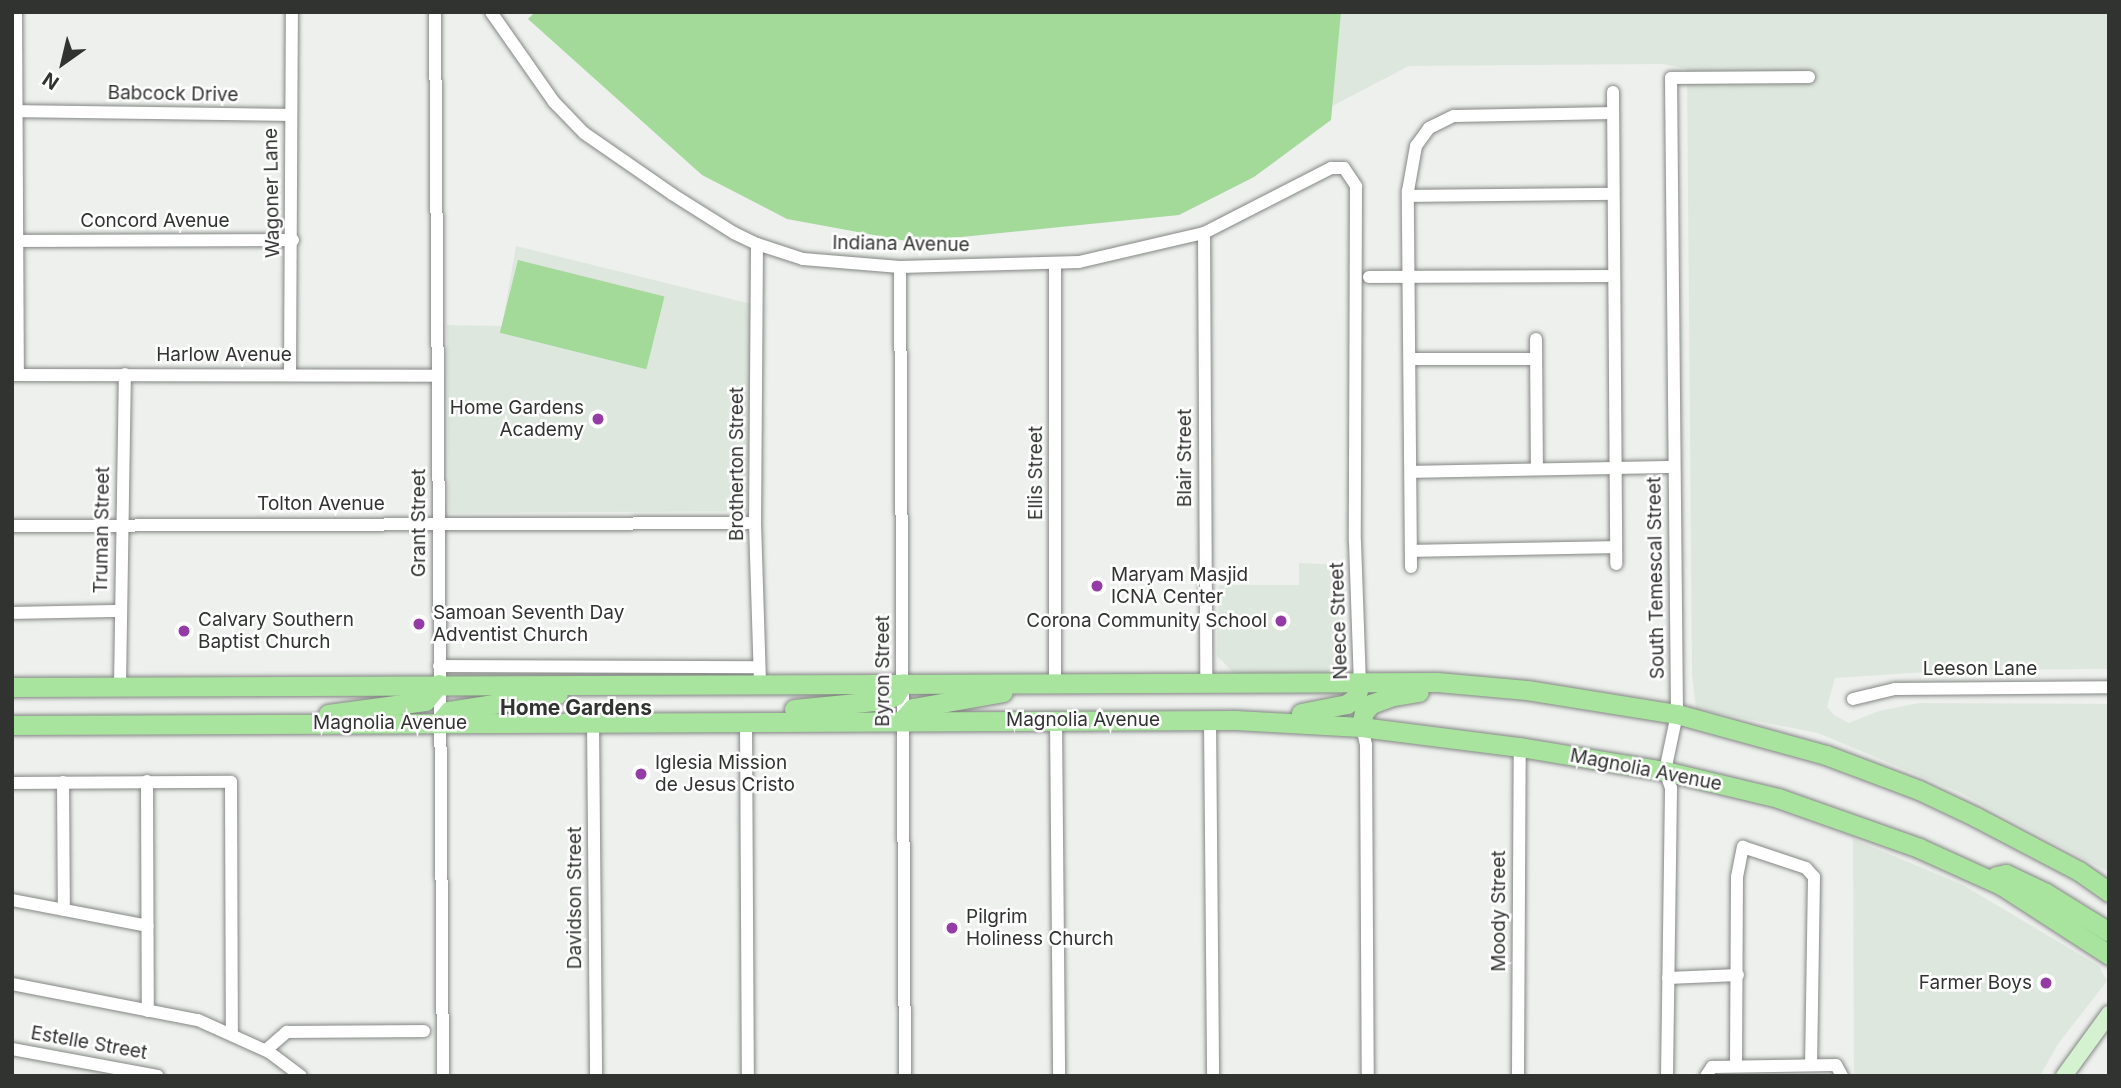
<!DOCTYPE html>
<style>
body{margin:0}
#map{position:relative;width:2121px;height:1088px;overflow:hidden;background:#edf0ed;font-family:Inter,sans-serif}
div>[style]{position:absolute}
.built>*{inset:0;background:#dee7dd}
.green>*{inset:0;background:#a3d999;transform-origin:0 0}
.roads{filter:drop-shadow(0 0 2px #848784) drop-shadow(0 0 2px #848784)}
.minor>*{height:12px;margin:-6px;padding:0 6px;transform-origin:6px;border-radius:6px;background:#fff}
.secondary>*{height:16px;margin:-8px;padding:0 8px;transform-origin:8px;border-radius:8px;background:#d4f2cf}
.primary>*{height:19px;margin:-9.5px;padding:0 9.5px;transform-origin:9.5px;border-radius:9.5px;background:#a9e49f}
.dots>*{width:19px;height:19px;translate:-50% -50%;box-sizing:border-box;border:4px solid #fff;border-radius:50%}
span{translate:-50% -50%;white-space:nowrap;text-align:center;line-height:1.15;-webkit-text-stroke:5px #fff;paint-order:stroke}
.street-label{font-size:19px;color:#313331}
.poi-label{font-size:19px;color:#313331}
.right{translate:-100% -50%;text-align:right}
.left{translate:0 -50%;text-align:left}
.neighbourhood-label{font-size:21px;color:#313331;font-weight:700}
.frame{position:absolute;inset:0;border:14px solid #313331;pointer-events:none}
.north{position:absolute;left:28px;top:28px;width:70px;height:70px;-webkit-text-stroke:5px #fff;paint-order:stroke;rotate:214deg;font-size:19px;font-weight:700;line-height:28px;text-align:center;color:#313331}
.north::after{content:'';display:block;margin:auto;width:24px;height:32px;background:#313331;clip-path:polygon(50% 0,100% 100%,50% 72%,0 100%)}
</style>
<div id="map">
<div class="built">
<div style="clip-path:polygon(1341px 12px,2109px 12px,2109px 669px,1957px 670px,1835px 678px,1827px 707px,1834px 715px,1849px 723px,1879px 711px,1919px 703px,2109px 704px,2109px 872px,1961px 793px,1818px 733px,1696px 709px,1692px 675px,1687px 69px,1663px 64px,1409px 66px,1332px 106px)"></div>
<div style="clip-path:polygon(516px 246px,751px 304px,747px 511px,449px 513px,447px 325px,502px 326px)"></div>
<div style="clip-path:polygon(1299px 563px,1344px 565px,1343px 658px,1328px 672px,1235px 674px,1217px 656px,1219px 585px,1299px 585px)"></div>
<div style="clip-path:polygon(1853px 839px,1963px 885px,2099px 966px,2107px 981px,2058px 1044px,2040px 1076px,1854px 1076px)"></div>
</div>
<div class="green">
<div style="clip-path:polygon(535px 12px,1341px 12px,1331px 120px,1254px 177px,1179px 215px,912px 242px,787px 219px,702px 175px,528px 19px)"></div>
<div style="left:518px;top:260px;width:151px;height:75px;rotate:14deg"></div>
</div>
<div class="roads">
<div class="minor">
<div style="left:16px;top:12px;width:363px;rotate:89.7deg"></div>
<div style="left:435px;top:12px;width:1064px;rotate:89.57deg"></div>
<div style="left:491px;top:12px;width:110px;rotate:55deg"></div>
<div style="left:554px;top:102px;width:43px;rotate:45.9deg"></div>
<div style="left:584px;top:133px;width:107px;rotate:34.7deg"></div>
<div style="left:672px;top:194px;width:73px;rotate:32.2deg"></div>
<div style="left:734px;top:233px;width:25px;rotate:26deg"></div>
<div style="left:757px;top:244px;width:48px;rotate:18.1deg"></div>
<div style="left:803px;top:259px;width:97px;rotate:4.7deg"></div>
<div style="left:900px;top:267px;width:179px;rotate:-1.6deg"></div>
<div style="left:1079px;top:262px;width:128px;rotate:-13.1deg"></div>
<div style="left:1204px;top:233px;width:143px;rotate:-27.1deg"></div>
<div style="left:1331px;top:168px;width:13px"></div>
<div style="left:1344px;top:168px;width:22px;rotate:56deg"></div>
<div style="left:1356px;top:186px;width:356px;rotate:90.2deg"></div>
<div style="left:1355px;top:542px;width:146px;rotate:88deg"></div>
<div style="left:1613px;top:92px;width:472px;rotate:89.6deg"></div>
<div style="left:14px;top:111px;width:275px;rotate:0.8deg"></div>
<div style="left:1408px;top:196px;width:205px;rotate:-0.6deg"></div>
<div style="left:1204px;top:233px;width:449px;rotate:89.7deg"></div>
<div style="left:17px;top:241px;width:276px;rotate:-0.2deg"></div>
<div style="left:757px;top:244px;width:279px;rotate:90.4deg"></div>
<div style="left:755px;top:523px;width:160px;rotate:88.2deg"></div>
<div style="left:1055px;top:264px;width:418px;rotate:90deg"></div>
<div style="left:900px;top:267px;width:809px;rotate:89.65deg"></div>
<div style="left:1369px;top:277px;width:245px;rotate:-0.2deg"></div>
<div style="left:1536px;top:339px;width:130px;rotate:89.6deg"></div>
<div style="left:1410px;top:359px;width:126px"></div>
<div style="left:290px;top:373px;width:361px;rotate:-89.7deg"></div>
<div style="left:12px;top:375px;width:425px;rotate:0.1deg"></div>
<div style="left:1411px;top:472px;width:263px;rotate:-1.1deg"></div>
<div style="left:12px;top:526px;width:743px;rotate:-0.23deg"></div>
<div style="left:1411px;top:551px;width:204px;rotate:-1.1deg"></div>
<div style="left:1411px;top:567px;width:376px;rotate:-90.5deg"></div>
<div style="left:1408px;top:191px;width:46px;rotate:-79.9deg"></div>
<div style="left:1416px;top:146px;width:22px;rotate:-54deg"></div>
<div style="left:1429px;top:128px;width:28px;rotate:-26deg"></div>
<div style="left:1454px;top:116px;width:159px;rotate:-1.1deg"></div>
<div style="left:14px;top:613px;width:106px;rotate:-1.1deg"></div>
<div style="left:439px;top:666px;width:320px;rotate:0.2deg"></div>
<div style="left:120px;top:686px;width:312px;rotate:-89.1deg"></div>
<div style="left:1853px;top:699px;width:43px;rotate:-13.4deg"></div>
<div style="left:1895px;top:689px;width:214px;rotate:-0.5deg"></div>
<div style="left:1056px;top:720px;width:356px;rotate:89.5deg"></div>
<div style="left:1210px;top:720px;width:356px;rotate:89.5deg"></div>
<div style="left:593px;top:721px;width:355px;rotate:89.5deg"></div>
<div style="left:746px;top:721px;width:355px;rotate:89.7deg"></div>
<div style="left:1361px;top:723px;width:23px;rotate:77deg"></div>
<div style="left:1366px;top:745px;width:331px;rotate:89.7deg"></div>
<div style="left:147px;top:781px;width:230px;rotate:89.8deg"></div>
<div style="left:63px;top:782px;width:128px;rotate:89.6deg"></div>
<div style="left:12px;top:783px;width:219px;rotate:-0.3deg"></div>
<div style="left:231px;top:782px;width:252px;rotate:89.8deg"></div>
<div style="left:12px;top:900px;width:138px;rotate:10.8deg"></div>
<div style="left:1668px;top:978px;width:70px;rotate:-2.5deg"></div>
<div style="left:12px;top:984px;width:189px;rotate:11deg"></div>
<div style="left:198px;top:1020px;width:78px;rotate:24.3deg"></div>
<div style="left:269px;top:1052px;width:40px;rotate:37deg"></div>
<div style="left:12px;top:1049px;width:148px;rotate:10.5deg"></div>
<div style="left:266px;top:1050px;width:28px;rotate:-41deg"></div>
<div style="left:287px;top:1032px;width:137px;rotate:-0.4deg"></div>
<div style="left:1736px;top:1066px;width:189px;rotate:-89.7deg"></div>
<div style="left:1737px;top:877px;width:31px;rotate:-79deg"></div>
<div style="left:1743px;top:847px;width:66px;rotate:18.4deg"></div>
<div style="left:1806px;top:868px;width:12px;rotate:48deg"></div>
<div style="left:1814px;top:877px;width:188px;rotate:90.9deg"></div>
<div style="left:1518px;top:1076px;width:329px;rotate:-89.7deg"></div>
<div style="left:1667px;top:1076px;width:288px;rotate:-89.2deg"></div>
<div style="left:1671px;top:788px;width:18px;rotate:-109deg"></div>
<div style="left:1665px;top:771px;width:58px;rotate:-78.1deg"></div>
<div style="left:1677px;top:714px;width:636px;rotate:-90.54deg"></div>
<div style="left:1671px;top:78px;width:138px;rotate:-0.4deg"></div>
<div style="left:1706px;top:1076px;width:11px;rotate:-56deg"></div>
<div style="left:1712px;top:1067px;width:124px;rotate:-0.9deg"></div>
<div style="left:1836px;top:1065px;width:13px;rotate:61deg"></div>
</div>
<div class="secondary">
<div style="left:2064px;top:1076px;width:77px;rotate:-54deg"></div>
</div>
<div class="primary">
<div style="left:12px;top:687px;width:1425px;rotate:-0.2deg"></div>
<div style="left:1437px;top:682px;width:90px;rotate:5.1deg"></div>
<div style="left:1527px;top:690px;width:152px;rotate:9.1deg"></div>
<div style="left:1677px;top:714px;width:155px;rotate:15.4deg"></div>
<div style="left:1826px;top:755px;width:99px;rotate:20.6deg"></div>
<div style="left:1919px;top:790px;width:63px;rotate:25.3deg"></div>
<div style="left:1976px;top:817px;width:116px;rotate:27.7deg"></div>
<div style="left:2079px;top:871px;width:37px;rotate:35deg"></div>
<div style="left:794px;top:709px;width:91px;rotate:-5.6deg"></div>
<div style="left:885px;top:700px;width:11px;rotate:-22deg"></div>
<div style="left:895px;top:696px;width:15px;rotate:-58deg"></div>
<div style="left:1301px;top:713px;width:47px;rotate:-11.1deg"></div>
<div style="left:1347px;top:704px;width:11px;rotate:-38deg"></div>
<div style="left:1356px;top:697px;width:14px;rotate:-73deg"></div>
<div style="left:328px;top:714px;width:98px;rotate:-7.6deg"></div>
<div style="left:425px;top:701px;width:22px;rotate:-51deg"></div>
<div style="left:903px;top:719px;width:15px;rotate:-48deg"></div>
<div style="left:913px;top:708px;width:91px;rotate:-10.1deg"></div>
<div style="left:439px;top:723px;width:16px;rotate:-50deg"></div>
<div style="left:449px;top:711px;width:110px;rotate:-8.9deg"></div>
<div style="left:12px;top:725px;width:1223px;rotate:-0.23deg"></div>
<div style="left:1235px;top:720px;width:126px;rotate:3.2deg"></div>
<div style="left:1361px;top:727px;width:160px;rotate:7.2deg"></div>
<div style="left:1520px;top:747px;width:147px;rotate:9.4deg"></div>
<div style="left:1665px;top:771px;width:116px;rotate:13.4deg"></div>
<div style="left:1778px;top:798px;width:150px;rotate:19.5deg"></div>
<div style="left:1919px;top:848px;width:90px;rotate:24.3deg"></div>
<div style="left:2001px;top:885px;width:129px;rotate:32.9deg"></div>
<div style="left:1361px;top:727px;width:15px;rotate:-79deg"></div>
<div style="left:1364px;top:712px;width:11px;rotate:-49deg"></div>
<div style="left:1371px;top:704px;width:23px;rotate:-20deg"></div>
<div style="left:1393px;top:696px;width:26px;rotate:-9deg"></div>
<div style="left:1996px;top:876px;width:10px;rotate:-11deg"></div>
<div style="left:2006px;top:874px;width:44px;rotate:25.4deg"></div>
<div style="left:2046px;top:893px;width:74px;rotate:31.8deg"></div>
</div>
</div>
<div class="dots">
<div style="left:598px;top:419px;background:#953ba6"></div>
<div style="left:1097px;top:586px;background:#953ba6"></div>
<div style="left:1281px;top:621px;background:#953ba6"></div>
<div style="left:419px;top:624px;background:#953ba6"></div>
<div style="left:184px;top:631px;background:#953ba6"></div>
<div style="left:641px;top:774px;background:#953ba6"></div>
<div style="left:952px;top:928px;background:#953ba6"></div>
<div style="left:2046px;top:983px;background:#953ba6"></div>
</div>
<div class="street-label">
<span style="left:173px;top:94px;rotate:1deg">Babcock Drive</span>
<span style="left:272px;top:193px;rotate:-91deg">Wagoner Lane</span>
<span style="left:155px;top:221px">Concord Avenue</span>
<span style="left:901px;top:244px;rotate:1deg">Indiana Avenue</span>
<span style="left:224px;top:355px">Harlow Avenue</span>
<span style="left:1185px;top:458px;rotate:-90deg">Blair Street</span>
<span style="left:737px;top:464px;rotate:-90deg">Brotherton Street</span>
<span style="left:1036px;top:473px;rotate:-90deg">Ellis Street</span>
<span style="left:321px;top:504px">Tolton Avenue</span>
<span style="left:419px;top:523px;rotate:-90deg">Grant Street</span>
<span style="left:102px;top:530px;rotate:-89deg">Truman Street</span>
<span style="left:1656px;top:578px;rotate:-91deg">South Temescal Street</span>
<span style="left:1339px;top:621px;rotate:-92deg">Neece Street</span>
<span style="left:1980px;top:669px">Leeson Lane</span>
<span style="left:883px;top:671px;rotate:-90deg">Byron Street</span>
<span style="left:1083px;top:720px">Magnolia Avenue</span>
<span style="left:390px;top:723px">Magnolia Avenue</span>
<span style="left:1646px;top:770px;rotate:11deg">Magnolia Avenue</span>
<span style="left:575px;top:898px;rotate:-90deg">Davidson Street</span>
<span style="left:1499px;top:911px;rotate:-90deg">Moody Street</span>
<span style="left:89px;top:1043px;rotate:10deg">Estelle Street</span>
</div>
<div class="poi-label">
<span class="right" style="left:584px;top:419px">Home Gardens<br>Academy</span>
<span class="left" style="left:1111px;top:586px">Maryam Masjid<br>ICNA Center</span>
<span class="left" style="left:433px;top:624px">Samoan Seventh Day<br>Adventist Church</span>
<span class="left" style="left:198px;top:631px">Calvary Southern<br>Baptist Church</span>
<span class="right" style="left:1267px;top:621px">Corona Community School</span>
<span class="left" style="left:655px;top:774px">Iglesia Mission<br>de Jesus Cristo</span>
<span class="left" style="left:966px;top:928px">Pilgrim<br>Holiness Church</span>
<span class="right" style="left:2032px;top:983px">Farmer Boys</span>
</div>
<div class="neighbourhood-label">
<span style="left:576px;top:708px">Home Gardens</span>
</div>
<div class="frame"></div>
<div class="north">N</div>
</div>
